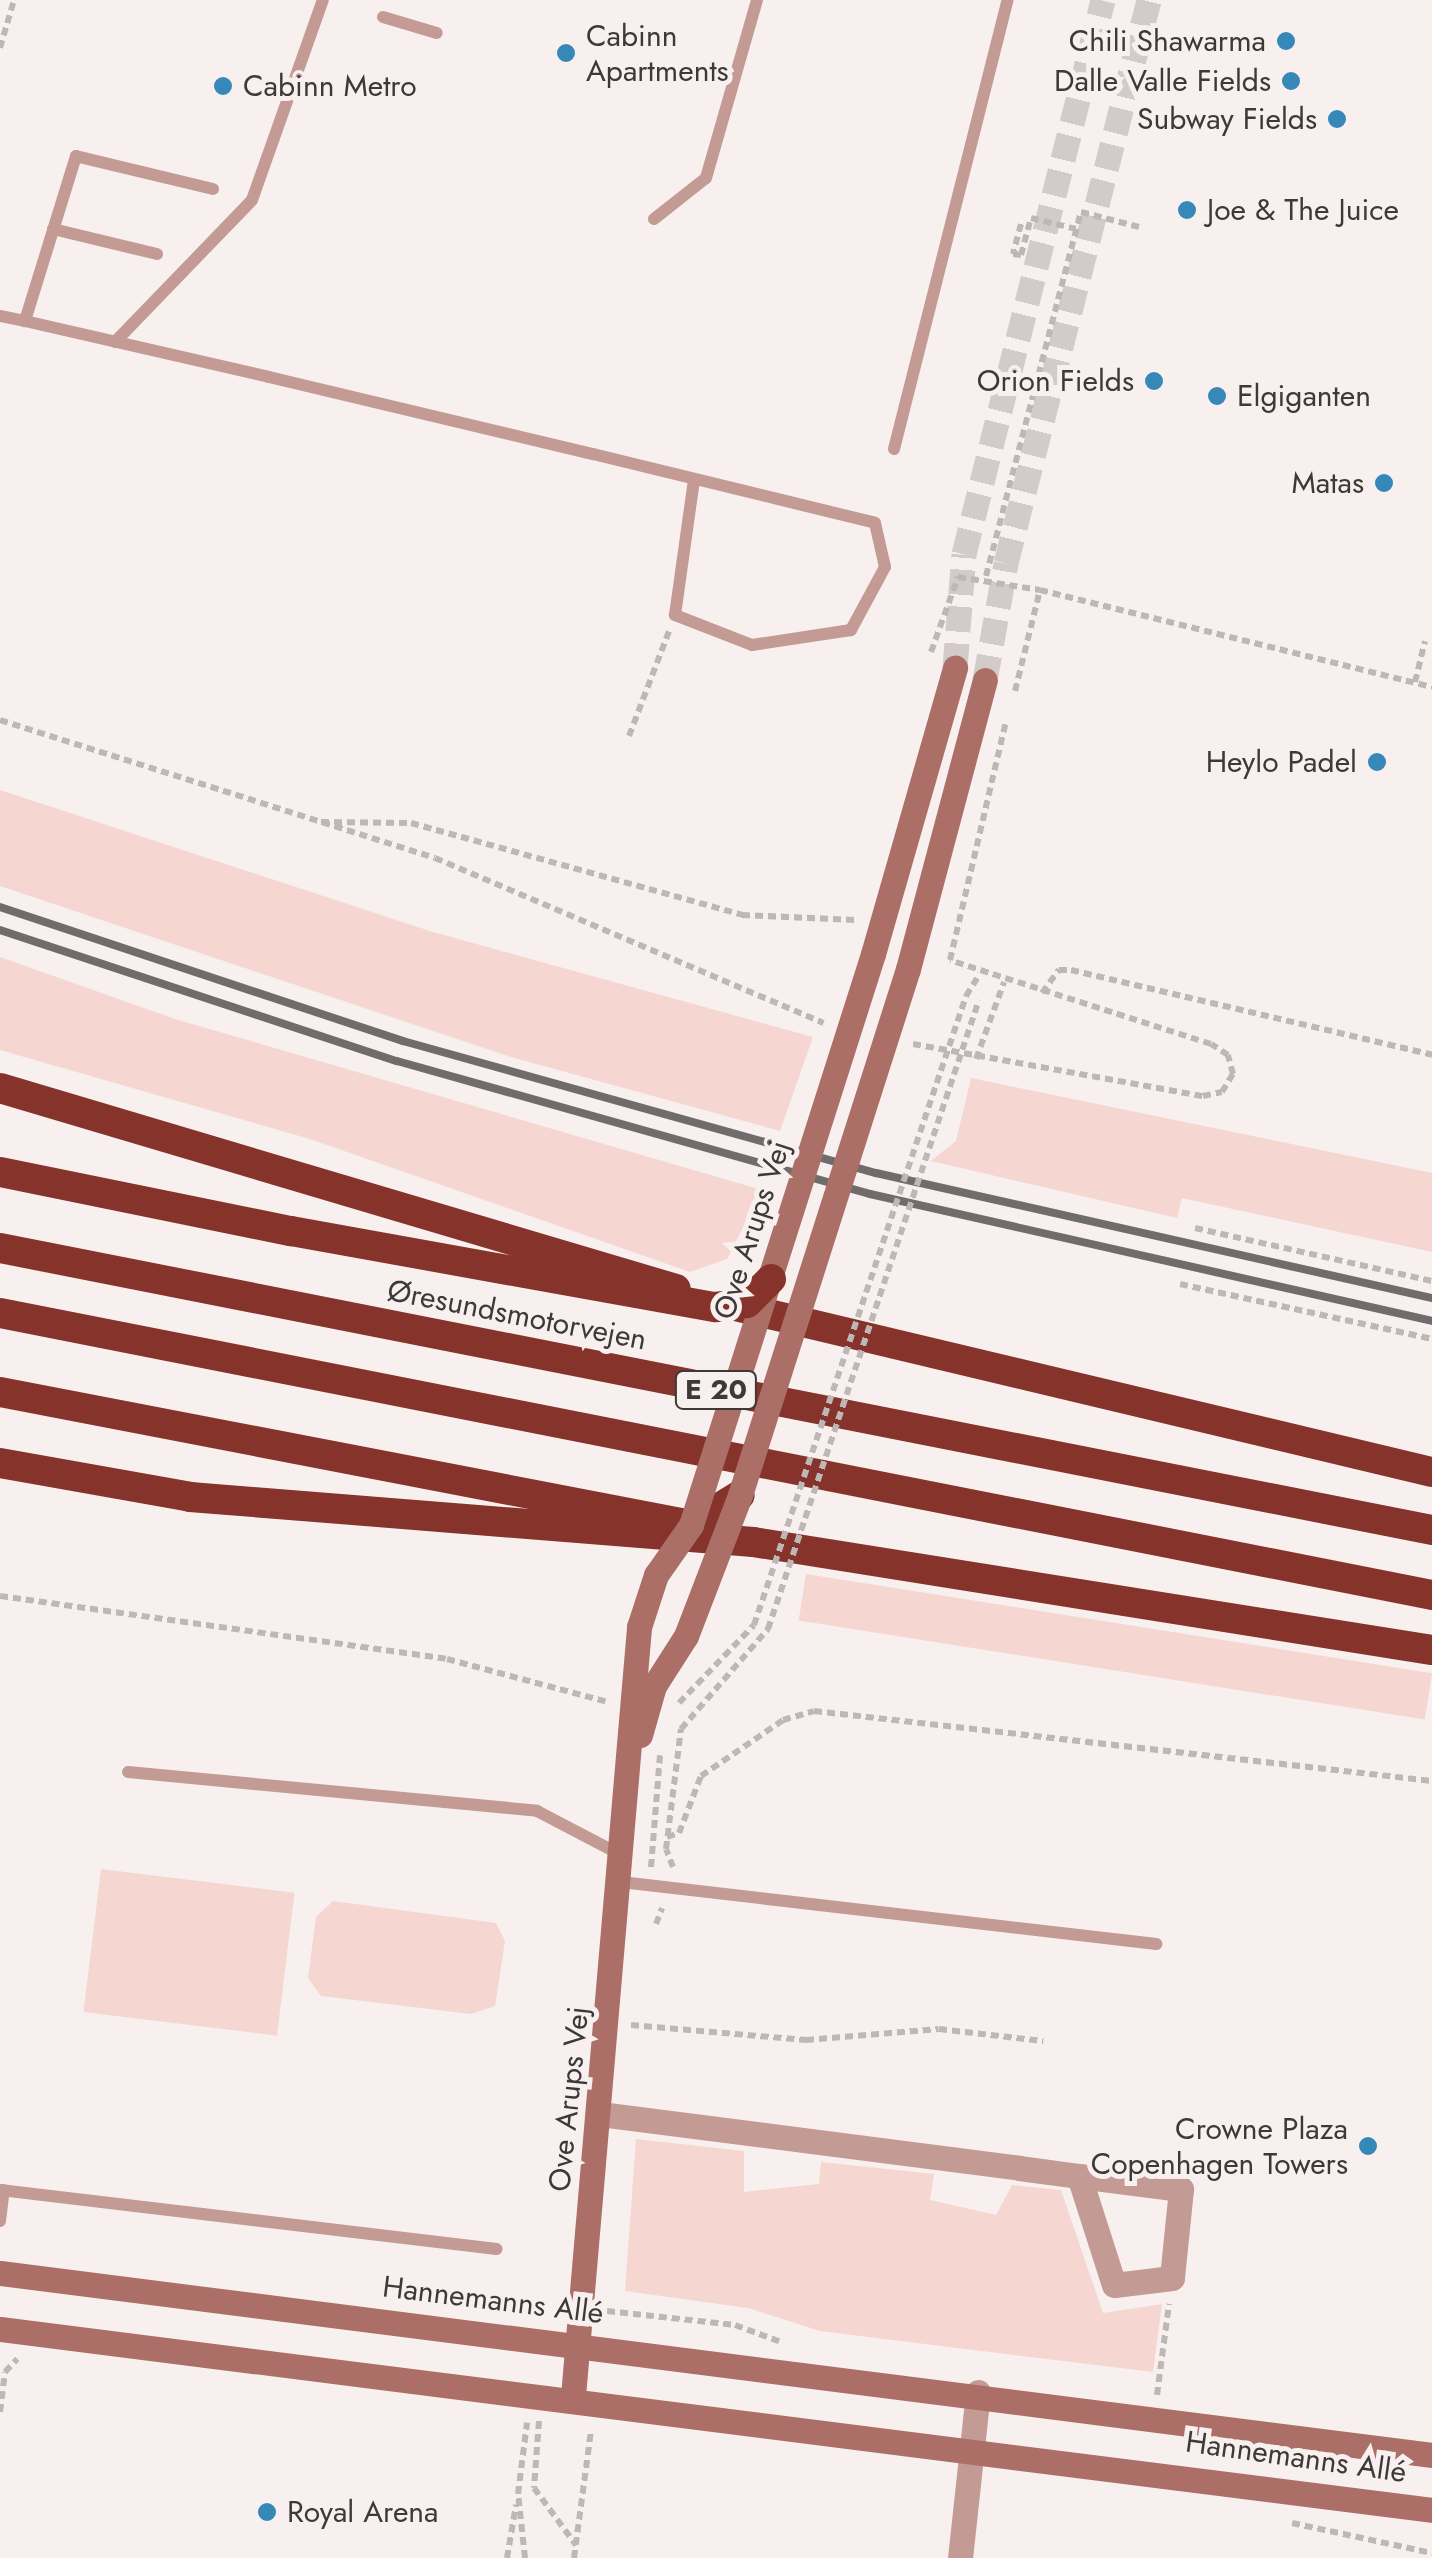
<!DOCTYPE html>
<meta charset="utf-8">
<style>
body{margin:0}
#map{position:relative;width:1432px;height:2558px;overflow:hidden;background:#f7f0ee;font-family:Jost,sans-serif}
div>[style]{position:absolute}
.green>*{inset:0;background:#f6d6d1;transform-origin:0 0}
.secondary-tunnel>*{height:25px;margin-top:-12.5px;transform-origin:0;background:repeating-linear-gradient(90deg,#d2cbca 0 25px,transparent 0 37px)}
.path>*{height:6px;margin-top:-3px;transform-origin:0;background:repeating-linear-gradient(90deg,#bdb7b6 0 8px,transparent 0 13px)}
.lane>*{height:12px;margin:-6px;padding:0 6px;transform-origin:6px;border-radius:6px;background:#c49a94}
.street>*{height:25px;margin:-12.5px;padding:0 12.5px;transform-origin:12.5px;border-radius:12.5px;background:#c49a94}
.secondary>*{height:25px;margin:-12.5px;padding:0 12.5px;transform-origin:12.5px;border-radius:12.5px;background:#ab6f67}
.highway>*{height:30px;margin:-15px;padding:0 15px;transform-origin:15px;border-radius:15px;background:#85332b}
.rail>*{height:8px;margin:-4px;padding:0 4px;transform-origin:4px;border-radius:4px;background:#706c6b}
.path-bridge>*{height:6px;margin-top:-3px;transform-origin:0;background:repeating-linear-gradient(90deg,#bdb7b6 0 8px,transparent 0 13px)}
.secondary-bridge>*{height:25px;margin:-12.5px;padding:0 12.5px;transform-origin:12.5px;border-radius:12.5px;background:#ab6f67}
.highway-bridge>*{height:30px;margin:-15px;padding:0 15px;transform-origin:15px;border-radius:15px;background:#85332b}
.dots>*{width:28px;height:28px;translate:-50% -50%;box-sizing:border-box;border:5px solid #f7f0ee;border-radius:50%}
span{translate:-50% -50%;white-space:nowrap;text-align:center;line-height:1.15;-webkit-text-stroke:10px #f7f0ee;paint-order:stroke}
.shield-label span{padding:2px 8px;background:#f7f0ee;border:2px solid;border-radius:8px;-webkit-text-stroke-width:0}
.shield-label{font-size:28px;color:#3c3938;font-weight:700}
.poi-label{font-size:30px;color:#3c3938}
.left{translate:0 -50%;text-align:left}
.right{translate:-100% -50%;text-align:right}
.street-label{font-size:30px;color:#3c3938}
</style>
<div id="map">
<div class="green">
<div style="clip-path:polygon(0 790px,433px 932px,813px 1037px,780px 1131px,511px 1057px,0 886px)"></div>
<div style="clip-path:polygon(0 957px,175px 1019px,762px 1190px,727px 1259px,690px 1272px,310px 1139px,0 1050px)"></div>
<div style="clip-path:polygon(971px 1078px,1432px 1173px,1432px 1252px,1182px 1198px,1177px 1218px,931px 1161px,956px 1141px)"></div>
<div style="left:806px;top:1574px;width:634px;height:47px;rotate:9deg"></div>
<div style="left:101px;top:1869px;width:195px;height:144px;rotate:7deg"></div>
<div style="clip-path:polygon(333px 1901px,496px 1923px,505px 1941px,495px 2006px,471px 2014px,321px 1996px,308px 1978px,316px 1917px)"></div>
<div style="clip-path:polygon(636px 2139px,744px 2151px,744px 2192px,819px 2184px,821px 2162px,934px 2174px,930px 2200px,996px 2215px,1012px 2185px,1061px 2190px,1103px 2313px,1162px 2304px,1153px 2372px,820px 2331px,748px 2308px,625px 2291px)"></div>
</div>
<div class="secondary-tunnel">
<div style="left:955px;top:668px;width:114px;rotate:-85.5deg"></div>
<div style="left:964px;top:554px;width:571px;rotate:-75.92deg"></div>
<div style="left:985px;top:680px;width:119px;rotate:-79.8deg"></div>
<div style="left:1006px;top:563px;width:581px;rotate:-75.75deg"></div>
</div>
<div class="path">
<div style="left:0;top:48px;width:50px;rotate:-73.7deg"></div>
<div style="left:1021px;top:224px;width:31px;rotate:105deg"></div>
<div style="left:1013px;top:254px;width:8px;rotate:7deg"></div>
<div style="left:1021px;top:255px;width:38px;rotate:-75deg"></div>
<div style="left:1031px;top:218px;width:46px;rotate:13.7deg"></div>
<div style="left:986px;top:576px;width:376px;rotate:-75.4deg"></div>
<div style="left:1081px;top:212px;width:60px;rotate:14.5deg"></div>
<div style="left:931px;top:652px;width:80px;rotate:-70.2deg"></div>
<div style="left:958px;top:577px;width:83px;rotate:9deg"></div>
<div style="left:1415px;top:682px;width:42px;rotate:-76.3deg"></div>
<div style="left:1015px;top:691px;width:104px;rotate:-76.1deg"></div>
<div style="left:1040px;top:590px;width:404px;rotate:13.9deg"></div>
<div style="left:0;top:720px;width:456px;rotate:17.6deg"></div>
<div style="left:435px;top:858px;width:422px;rotate:23deg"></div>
<div style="left:629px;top:736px;width:112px;rotate:-69.1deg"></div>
<div style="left:321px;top:822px;width:90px;rotate:0.6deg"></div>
<div style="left:411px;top:823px;width:344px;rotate:15.5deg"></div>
<div style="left:742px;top:915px;width:113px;rotate:2.5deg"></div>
<div style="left:1042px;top:993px;width:29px;rotate:-54deg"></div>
<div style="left:1059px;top:970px;width:12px"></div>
<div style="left:1071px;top:970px;width:371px;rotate:13.2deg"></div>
<div style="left:966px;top:996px;width:26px;rotate:-58deg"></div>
<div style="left:913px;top:1044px;width:295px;rotate:10.2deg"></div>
<div style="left:1203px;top:1096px;width:19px;rotate:-12deg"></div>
<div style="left:1222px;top:1092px;width:21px;rotate:-59deg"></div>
<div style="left:1233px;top:1074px;width:20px;rotate:-105deg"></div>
<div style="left:1228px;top:1055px;width:20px;rotate:-147deg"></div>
<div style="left:1211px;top:1044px;width:274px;rotate:-162.2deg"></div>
<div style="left:950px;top:960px;width:244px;rotate:-76.8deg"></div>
<div style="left:976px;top:1059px;width:82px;rotate:-70deg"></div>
<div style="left:1195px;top:1228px;width:243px;rotate:12.6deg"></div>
<div style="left:1180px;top:1284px;width:258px;rotate:12.3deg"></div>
<div style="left:0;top:1596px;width:451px;rotate:8deg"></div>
<div style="left:447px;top:1659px;width:167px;rotate:15deg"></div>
<div style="left:679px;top:1703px;width:108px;rotate:-46.1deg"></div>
<div style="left:667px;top:1837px;width:13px;rotate:-18deg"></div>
<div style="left:679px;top:1833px;width:61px;rotate:-68.9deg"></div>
<div style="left:701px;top:1776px;width:99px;rotate:-34.3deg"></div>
<div style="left:783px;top:1720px;width:32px;rotate:-16deg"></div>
<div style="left:814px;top:1711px;width:622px;rotate:6.46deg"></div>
<div style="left:651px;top:1867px;width:112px;rotate:-85.4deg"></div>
<div style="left:673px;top:1867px;width:19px;rotate:-111deg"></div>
<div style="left:666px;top:1849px;width:121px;rotate:-82.9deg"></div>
<div style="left:681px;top:1729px;width:133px;rotate:-49deg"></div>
<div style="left:656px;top:1924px;width:17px;rotate:-69deg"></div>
<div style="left:631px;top:2025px;width:176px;rotate:4.9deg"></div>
<div style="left:806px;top:2040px;width:133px;rotate:-4.7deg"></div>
<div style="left:939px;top:2029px;width:105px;rotate:6.6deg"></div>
<div style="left:607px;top:2311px;width:129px;rotate:6.2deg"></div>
<div style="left:735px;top:2325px;width:49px;rotate:20.3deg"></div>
<div style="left:1157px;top:2395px;width:92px;rotate:-82.5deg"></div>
<div style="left:0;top:2412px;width:40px;rotate:-82.9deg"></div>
<div style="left:5px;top:2372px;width:18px;rotate:-47deg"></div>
<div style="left:539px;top:2421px;width:67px;rotate:94.3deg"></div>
<div style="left:534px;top:2488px;width:71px;rotate:53.6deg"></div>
<div style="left:1292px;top:2523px;width:143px;rotate:12.1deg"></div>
<div style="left:507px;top:2558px;width:54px;rotate:-80.4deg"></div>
<div style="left:525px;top:2558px;width:64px;rotate:-96.2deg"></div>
<div style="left:518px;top:2494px;width:72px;rotate:-82.8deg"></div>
<div style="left:574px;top:2558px;width:129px;rotate:-82.4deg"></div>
</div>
<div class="lane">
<div style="left:383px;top:17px;width:56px;rotate:16.5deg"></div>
<div style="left:213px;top:189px;width:141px;rotate:-166.5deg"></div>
<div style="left:76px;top:156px;width:173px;rotate:107.2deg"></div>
<div style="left:25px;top:321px;width:250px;rotate:12.9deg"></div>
<div style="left:269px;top:377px;width:333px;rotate:13.4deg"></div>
<div style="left:593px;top:454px;width:290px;rotate:13.7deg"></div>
<div style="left:875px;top:523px;width:45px;rotate:77.2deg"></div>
<div style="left:885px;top:567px;width:72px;rotate:118.4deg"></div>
<div style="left:851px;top:630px;width:100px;rotate:171.4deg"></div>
<div style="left:752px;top:645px;width:83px;rotate:-158.7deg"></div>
<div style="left:675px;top:615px;width:137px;rotate:-82deg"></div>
<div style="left:654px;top:219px;width:66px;rotate:-38.3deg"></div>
<div style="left:706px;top:178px;width:185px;rotate:-74deg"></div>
<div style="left:53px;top:229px;width:107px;rotate:13.5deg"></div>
<div style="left:0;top:316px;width:25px;rotate:11deg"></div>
<div style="left:115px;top:342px;width:197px;rotate:-46deg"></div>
<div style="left:252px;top:200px;width:212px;rotate:-70.5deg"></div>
<div style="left:894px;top:449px;width:463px;rotate:-75.8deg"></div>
<div style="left:128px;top:1772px;width:411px;rotate:5.4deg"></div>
<div style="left:537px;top:1811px;width:95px;rotate:27.6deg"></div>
<div style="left:621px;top:1882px;width:539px;rotate:6.61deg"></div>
<div style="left:0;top:2190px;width:500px;rotate:6.77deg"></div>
<div style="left:0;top:2221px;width:31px;rotate:-83deg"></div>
</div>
<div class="street">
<div style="left:600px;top:2114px;width:422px;rotate:7.3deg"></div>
<div style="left:1019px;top:2168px;width:61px;rotate:7.6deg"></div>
<div style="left:1079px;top:2176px;width:103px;rotate:7.3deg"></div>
<div style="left:1181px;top:2189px;width:89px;rotate:95.8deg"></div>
<div style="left:1172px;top:2278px;width:58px;rotate:173.1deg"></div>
<div style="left:1114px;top:2285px;width:114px;rotate:-107.8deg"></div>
<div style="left:960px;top:2558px;width:167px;rotate:-83.8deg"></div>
</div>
<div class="secondary">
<div style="left:873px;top:954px;width:298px;rotate:-74deg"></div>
<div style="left:908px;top:969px;width:299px;rotate:-75.1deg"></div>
<div style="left:640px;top:1735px;width:51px;rotate:-74.1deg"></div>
<div style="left:654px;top:1686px;width:59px;rotate:-57.4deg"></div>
<div style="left:0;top:2273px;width:1444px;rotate:7.24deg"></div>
<div style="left:0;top:2329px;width:1443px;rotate:7.2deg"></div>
<div style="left:573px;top:2396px;width:772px;rotate:-85.09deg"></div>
</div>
<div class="highway">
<div style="left:0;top:1088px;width:705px;rotate:16.56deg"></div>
<div style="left:0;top:1172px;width:297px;rotate:11.5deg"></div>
<div style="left:0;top:1248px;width:1460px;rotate:11.14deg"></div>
<div style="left:735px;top:1306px;width:716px;rotate:13.4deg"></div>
<div style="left:0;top:1313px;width:1460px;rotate:11.14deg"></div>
<div style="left:0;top:1392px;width:704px;rotate:10.89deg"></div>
<div style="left:691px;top:1525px;width:57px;rotate:-31.5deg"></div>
<div style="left:0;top:1463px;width:193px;rotate:10.1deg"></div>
<div style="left:190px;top:1497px;width:565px;rotate:4.57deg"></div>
<div style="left:753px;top:1542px;width:688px;rotate:9.04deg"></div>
</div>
<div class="rail">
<div style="left:0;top:907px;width:425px;rotate:18.4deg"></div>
<div style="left:403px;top:1041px;width:491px;rotate:15.6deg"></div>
<div style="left:876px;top:1173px;width:570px;rotate:12.67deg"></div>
<div style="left:0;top:930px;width:418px;rotate:18.3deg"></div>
<div style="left:397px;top:1061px;width:491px;rotate:15.7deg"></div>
<div style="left:870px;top:1194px;width:576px;rotate:12.73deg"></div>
</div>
<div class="path-bridge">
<div style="left:754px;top:1625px;width:664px;rotate:-71.37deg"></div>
<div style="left:768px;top:1629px;width:663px;rotate:-71.46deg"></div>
</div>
<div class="secondary-bridge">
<div style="left:639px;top:1627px;width:55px;rotate:-71.9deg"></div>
<div style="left:656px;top:1575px;width:61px;rotate:-55deg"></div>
<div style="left:691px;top:1525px;width:599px;rotate:-72.32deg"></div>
<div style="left:686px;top:1636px;width:151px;rotate:-69deg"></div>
<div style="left:740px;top:1495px;width:552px;rotate:-72.29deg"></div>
</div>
<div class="highway-bridge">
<div style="left:291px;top:1231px;width:431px;rotate:10.2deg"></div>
<div style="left:715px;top:1307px;width:32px;rotate:-7deg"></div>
<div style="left:747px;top:1303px;width:34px;rotate:-45deg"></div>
</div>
<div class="dots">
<div style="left:1286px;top:41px;background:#3688b9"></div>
<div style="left:566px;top:53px;background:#3688b9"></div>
<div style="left:1291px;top:81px;background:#3688b9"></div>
<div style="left:223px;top:86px;background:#3688b9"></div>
<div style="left:1337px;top:119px;background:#3688b9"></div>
<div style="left:1187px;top:210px;background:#3688b9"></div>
<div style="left:1154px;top:381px;background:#3688b9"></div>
<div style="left:1217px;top:396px;background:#3688b9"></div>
<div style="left:1384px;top:483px;background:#3688b9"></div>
<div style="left:1377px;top:762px;background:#3688b9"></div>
<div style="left:1368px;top:2146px;background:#3688b9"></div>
<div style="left:267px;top:2512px;background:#3688b9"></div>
</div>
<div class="shield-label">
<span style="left:716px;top:1390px">E 20</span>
</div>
<div class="poi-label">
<span class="left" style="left:586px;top:53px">Cabinn<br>Apartments</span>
<span class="right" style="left:1266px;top:41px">Chili Shawarma</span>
<span class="right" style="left:1271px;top:81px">Dalle Valle Fields</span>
<span class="left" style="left:243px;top:86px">Cabinn Metro</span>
<span class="right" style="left:1317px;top:119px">Subway Fields</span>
<span class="left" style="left:1207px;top:210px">Joe &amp; The Juice</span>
<span class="right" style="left:1134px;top:381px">Orion Fields</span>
<span class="left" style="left:1237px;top:396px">Elgiganten</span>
<span class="right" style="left:1364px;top:483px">Matas</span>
<span class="right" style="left:1357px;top:762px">Heylo Padel</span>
<span class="right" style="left:1348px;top:2146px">Crowne Plaza<br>Copenhagen Towers</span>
<span class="left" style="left:287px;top:2512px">Royal Arena</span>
</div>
<div class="street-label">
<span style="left:752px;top:1230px;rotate:-72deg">Ove Arups Vej</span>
<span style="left:517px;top:1315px;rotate:11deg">Øresundsmotorvejen</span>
<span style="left:569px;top:2099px;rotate:-84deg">Ove Arups Vej</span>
<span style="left:493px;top:2300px;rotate:7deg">Hannemanns Allé</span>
<span style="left:1296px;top:2457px;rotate:8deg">Hannemanns Allé</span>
</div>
</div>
